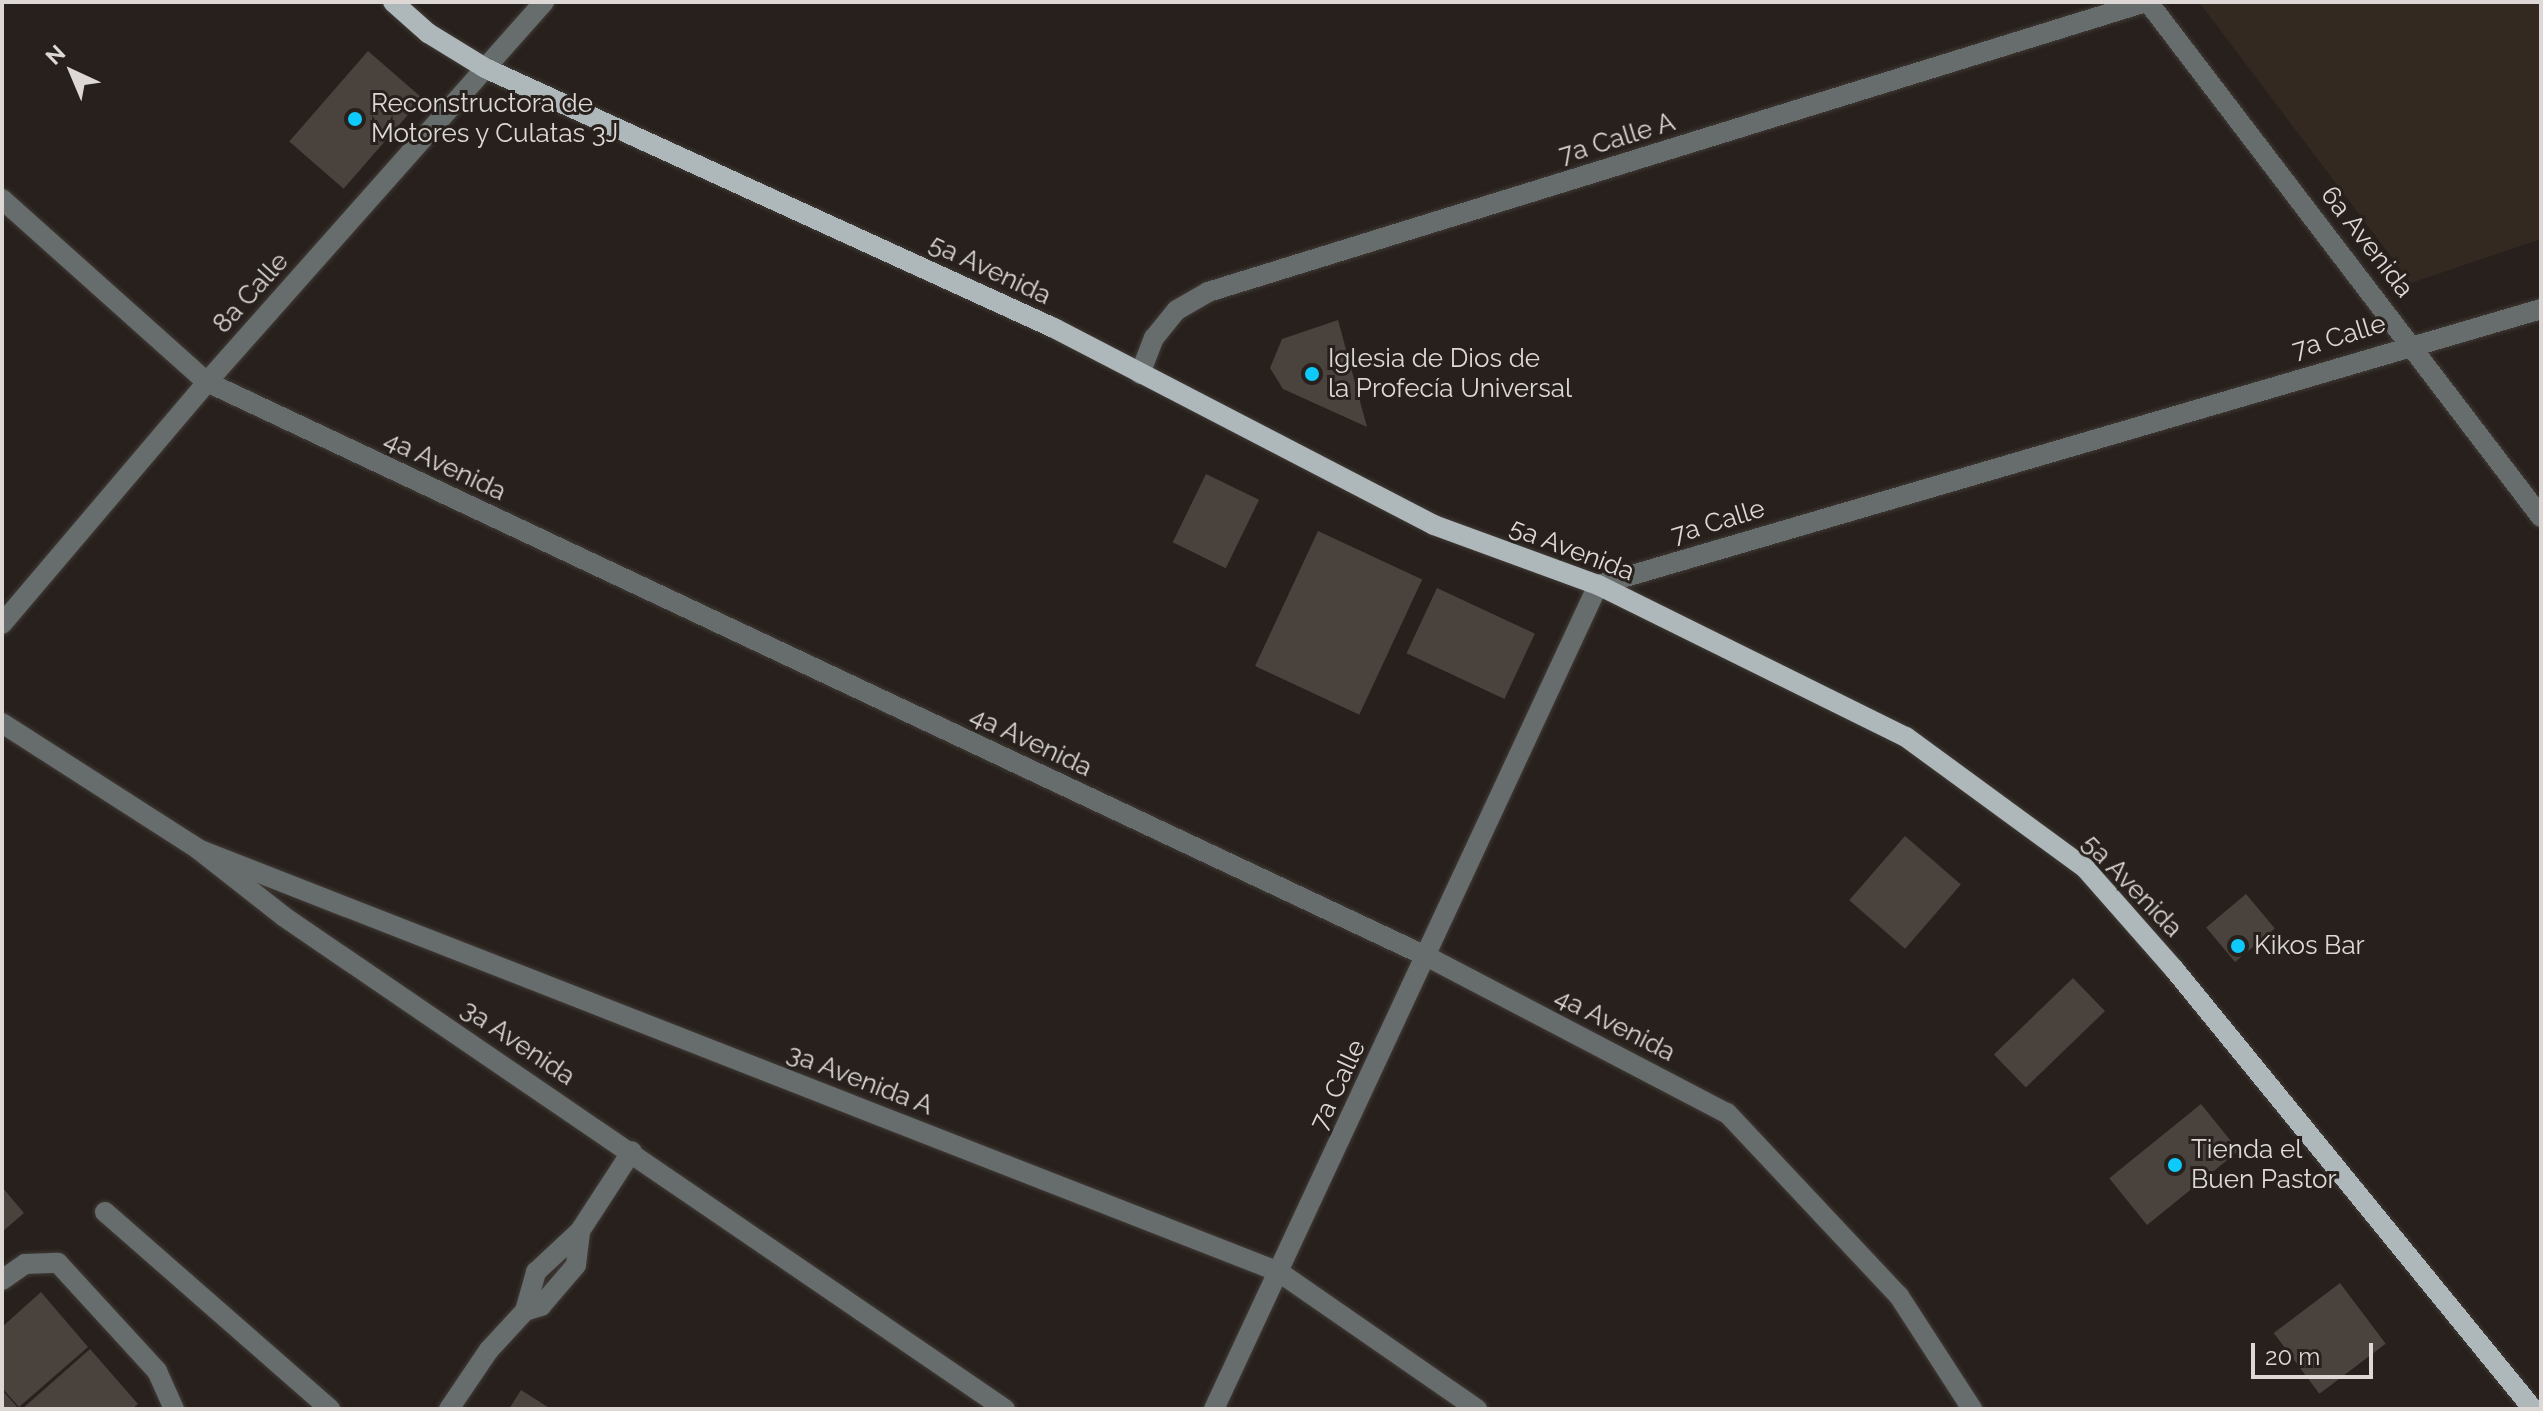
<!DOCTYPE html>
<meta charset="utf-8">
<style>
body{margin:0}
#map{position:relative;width:2543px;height:1411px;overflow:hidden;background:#27201c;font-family:Raleway,sans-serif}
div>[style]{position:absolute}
.built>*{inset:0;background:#332920}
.building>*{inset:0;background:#49423d;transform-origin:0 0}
.roads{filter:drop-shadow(0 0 2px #403a36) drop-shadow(0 0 2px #403a36)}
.minor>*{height:20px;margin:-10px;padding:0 10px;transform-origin:10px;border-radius:10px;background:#676c6d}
.major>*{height:20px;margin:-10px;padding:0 10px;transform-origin:10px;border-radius:10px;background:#aeb7ba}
.dots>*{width:22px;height:22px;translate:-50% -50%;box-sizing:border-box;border:4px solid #27201c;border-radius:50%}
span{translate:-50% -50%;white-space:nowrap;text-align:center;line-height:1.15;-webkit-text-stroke:6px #27201c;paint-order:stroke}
.poi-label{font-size:26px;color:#ddd8d5}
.left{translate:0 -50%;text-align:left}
.street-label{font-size:26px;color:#ddd8d5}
.frame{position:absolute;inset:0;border:4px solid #ddd8d5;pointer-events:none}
.north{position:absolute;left:32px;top:32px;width:80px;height:80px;-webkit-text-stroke:6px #27201c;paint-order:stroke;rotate:316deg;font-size:22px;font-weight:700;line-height:32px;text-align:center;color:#ddd8d5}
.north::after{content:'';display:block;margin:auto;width:28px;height:36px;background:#ddd8d5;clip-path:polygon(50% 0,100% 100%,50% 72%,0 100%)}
.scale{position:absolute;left:2251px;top:1343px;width:122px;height:36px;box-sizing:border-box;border:4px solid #ddd8d5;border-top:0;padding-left:10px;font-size:24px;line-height:28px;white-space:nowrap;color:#ddd8d5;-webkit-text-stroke:6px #27201c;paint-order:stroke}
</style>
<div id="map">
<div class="built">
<div style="clip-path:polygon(2199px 2px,2541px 2px,2541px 239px,2411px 283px)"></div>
</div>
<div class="building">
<div style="left:368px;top:51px;width:72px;height:120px;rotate:41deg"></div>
<div style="clip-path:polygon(1338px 320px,1367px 427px,1283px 389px,1270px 368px,1282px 339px)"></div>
<div style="left:1206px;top:474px;width:59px;height:76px;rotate:26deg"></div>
<div style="left:1318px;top:531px;width:115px;height:149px;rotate:25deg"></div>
<div style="left:1437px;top:588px;width:108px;height:72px;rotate:25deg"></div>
<div style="left:1905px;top:836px;width:74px;height:85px;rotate:41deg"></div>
<div style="left:2246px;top:894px;width:45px;height:52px;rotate:50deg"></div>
<div style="left:2073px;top:978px;width:46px;height:110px;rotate:46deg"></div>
<div style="left:2201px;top:1104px;width:60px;height:118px;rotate:51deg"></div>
<div style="clip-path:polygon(2px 1187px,24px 1213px,2px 1232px)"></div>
<div style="left:2340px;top:1283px;width:76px;height:83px;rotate:53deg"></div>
<div style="clip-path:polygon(41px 1292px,88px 1347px,19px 1407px,2px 1388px,2px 1327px)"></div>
<div style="clip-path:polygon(90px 1349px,138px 1404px,132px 1409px,22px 1409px)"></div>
<div style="clip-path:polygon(2px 1390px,19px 1409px,2px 1409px)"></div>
<div style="clip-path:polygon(521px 1390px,551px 1409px,509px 1409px)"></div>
</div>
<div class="roads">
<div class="minor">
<div style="left:2148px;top:2px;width:648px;rotate:52.65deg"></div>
<div style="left:2px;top:199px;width:275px;rotate:41.8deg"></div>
<div style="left:207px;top:382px;width:1350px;rotate:25.22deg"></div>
<div style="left:1428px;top:957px;width:337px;rotate:27.6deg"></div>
<div style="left:1727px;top:1113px;width:251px;rotate:46.8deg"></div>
<div style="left:1899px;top:1296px;width:135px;rotate:57.1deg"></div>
<div style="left:1140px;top:374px;width:39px;rotate:-69deg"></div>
<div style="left:1154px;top:338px;width:36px;rotate:-51deg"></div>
<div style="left:1177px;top:310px;width:36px;rotate:-30deg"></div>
<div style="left:1208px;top:292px;width:982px;rotate:-17.18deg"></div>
<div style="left:2px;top:624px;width:317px;rotate:-49.7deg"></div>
<div style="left:207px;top:382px;width:508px;rotate:-48.43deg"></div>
<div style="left:2px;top:723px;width:233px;rotate:32.7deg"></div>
<div style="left:198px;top:849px;width:108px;rotate:38.2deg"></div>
<div style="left:283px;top:916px;width:874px;rotate:34.33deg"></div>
<div style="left:198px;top:849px;width:1161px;rotate:21.37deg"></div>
<div style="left:1279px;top:1272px;width:241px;rotate:34.7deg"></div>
<div style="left:105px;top:1212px;width:299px;rotate:41.2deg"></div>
<div style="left:2px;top:1280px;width:28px;rotate:-35deg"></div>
<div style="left:25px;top:1264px;width:33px;rotate:-2deg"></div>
<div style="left:58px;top:1263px;width:147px;rotate:47.5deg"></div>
<div style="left:157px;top:1371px;width:42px;rotate:65.9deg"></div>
<div style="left:525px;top:1311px;width:41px;rotate:-74.2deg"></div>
<div style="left:536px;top:1272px;width:60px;rotate:-43deg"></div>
<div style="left:449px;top:1409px;width:71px;rotate:-55.9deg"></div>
<div style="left:489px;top:1350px;width:53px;rotate:-47.3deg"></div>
<div style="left:525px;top:1311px;width:17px;rotate:-17deg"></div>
<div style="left:541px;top:1306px;width:54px;rotate:-49.5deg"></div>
<div style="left:576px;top:1265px;width:34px;rotate:-83deg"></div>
<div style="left:580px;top:1231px;width:95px;rotate:-57deg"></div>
<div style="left:1214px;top:1409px;width:909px;rotate:-65.01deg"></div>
<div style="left:1598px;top:585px;width:983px;rotate:-16.31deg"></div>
</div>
<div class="major">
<div style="left:393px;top:2px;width:47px;rotate:41.5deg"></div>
<div style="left:428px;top:33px;width:67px;rotate:31.6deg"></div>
<div style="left:485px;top:68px;width:626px;rotate:24.56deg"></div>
<div style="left:1054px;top:328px;width:428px;rotate:27.4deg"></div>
<div style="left:1434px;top:525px;width:175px;rotate:20.1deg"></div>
<div style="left:1598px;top:585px;width:343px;rotate:26.3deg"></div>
<div style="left:1906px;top:737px;width:222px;rotate:36.2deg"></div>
<div style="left:2085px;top:868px;width:135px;rotate:48.6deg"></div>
<div style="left:2174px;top:969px;width:568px;rotate:50.79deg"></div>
</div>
</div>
<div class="dots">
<div style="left:355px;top:119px;background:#0dcafa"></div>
<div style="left:1312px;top:374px;background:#0dcafa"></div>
<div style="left:2238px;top:946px;background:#0dcafa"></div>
<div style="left:2175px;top:1165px;background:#0dcafa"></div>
</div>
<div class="poi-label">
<span class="left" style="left:371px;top:119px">Reconstructora de<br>Motores y Culatas 3J</span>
<span class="left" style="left:1328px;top:374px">Iglesia de Dios de<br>la Profecía Universal</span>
<span class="left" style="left:2254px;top:946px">Kikos Bar</span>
<span class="left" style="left:2191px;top:1165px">Tienda el<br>Buen Pastor</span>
</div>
<div class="street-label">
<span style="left:1617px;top:139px;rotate:-17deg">7a Calle A</span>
<span style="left:2367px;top:242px;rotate:52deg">6a Avenida</span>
<span style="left:990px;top:270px;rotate:25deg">5a Avenida</span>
<span style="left:251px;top:293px;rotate:-48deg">8a Calle</span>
<span style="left:2339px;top:337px;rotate:-17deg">7a Calle</span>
<span style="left:445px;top:466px;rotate:25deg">4a Avenida</span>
<span style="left:1718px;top:522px;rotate:-17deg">7a Calle</span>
<span style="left:1572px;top:550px;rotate:21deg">5a Avenida</span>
<span style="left:1031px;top:742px;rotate:25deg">4a Avenida</span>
<span style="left:2132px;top:886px;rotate:46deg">5a Avenida</span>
<span style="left:1615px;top:1025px;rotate:27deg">4a Avenida</span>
<span style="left:518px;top:1043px;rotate:34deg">3a Avenida</span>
<span style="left:860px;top:1080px;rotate:21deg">3a Avenida A</span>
<span style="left:1338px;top:1085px;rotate:-65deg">7a Calle</span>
</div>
<div class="frame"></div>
<div class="north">N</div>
<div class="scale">20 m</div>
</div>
